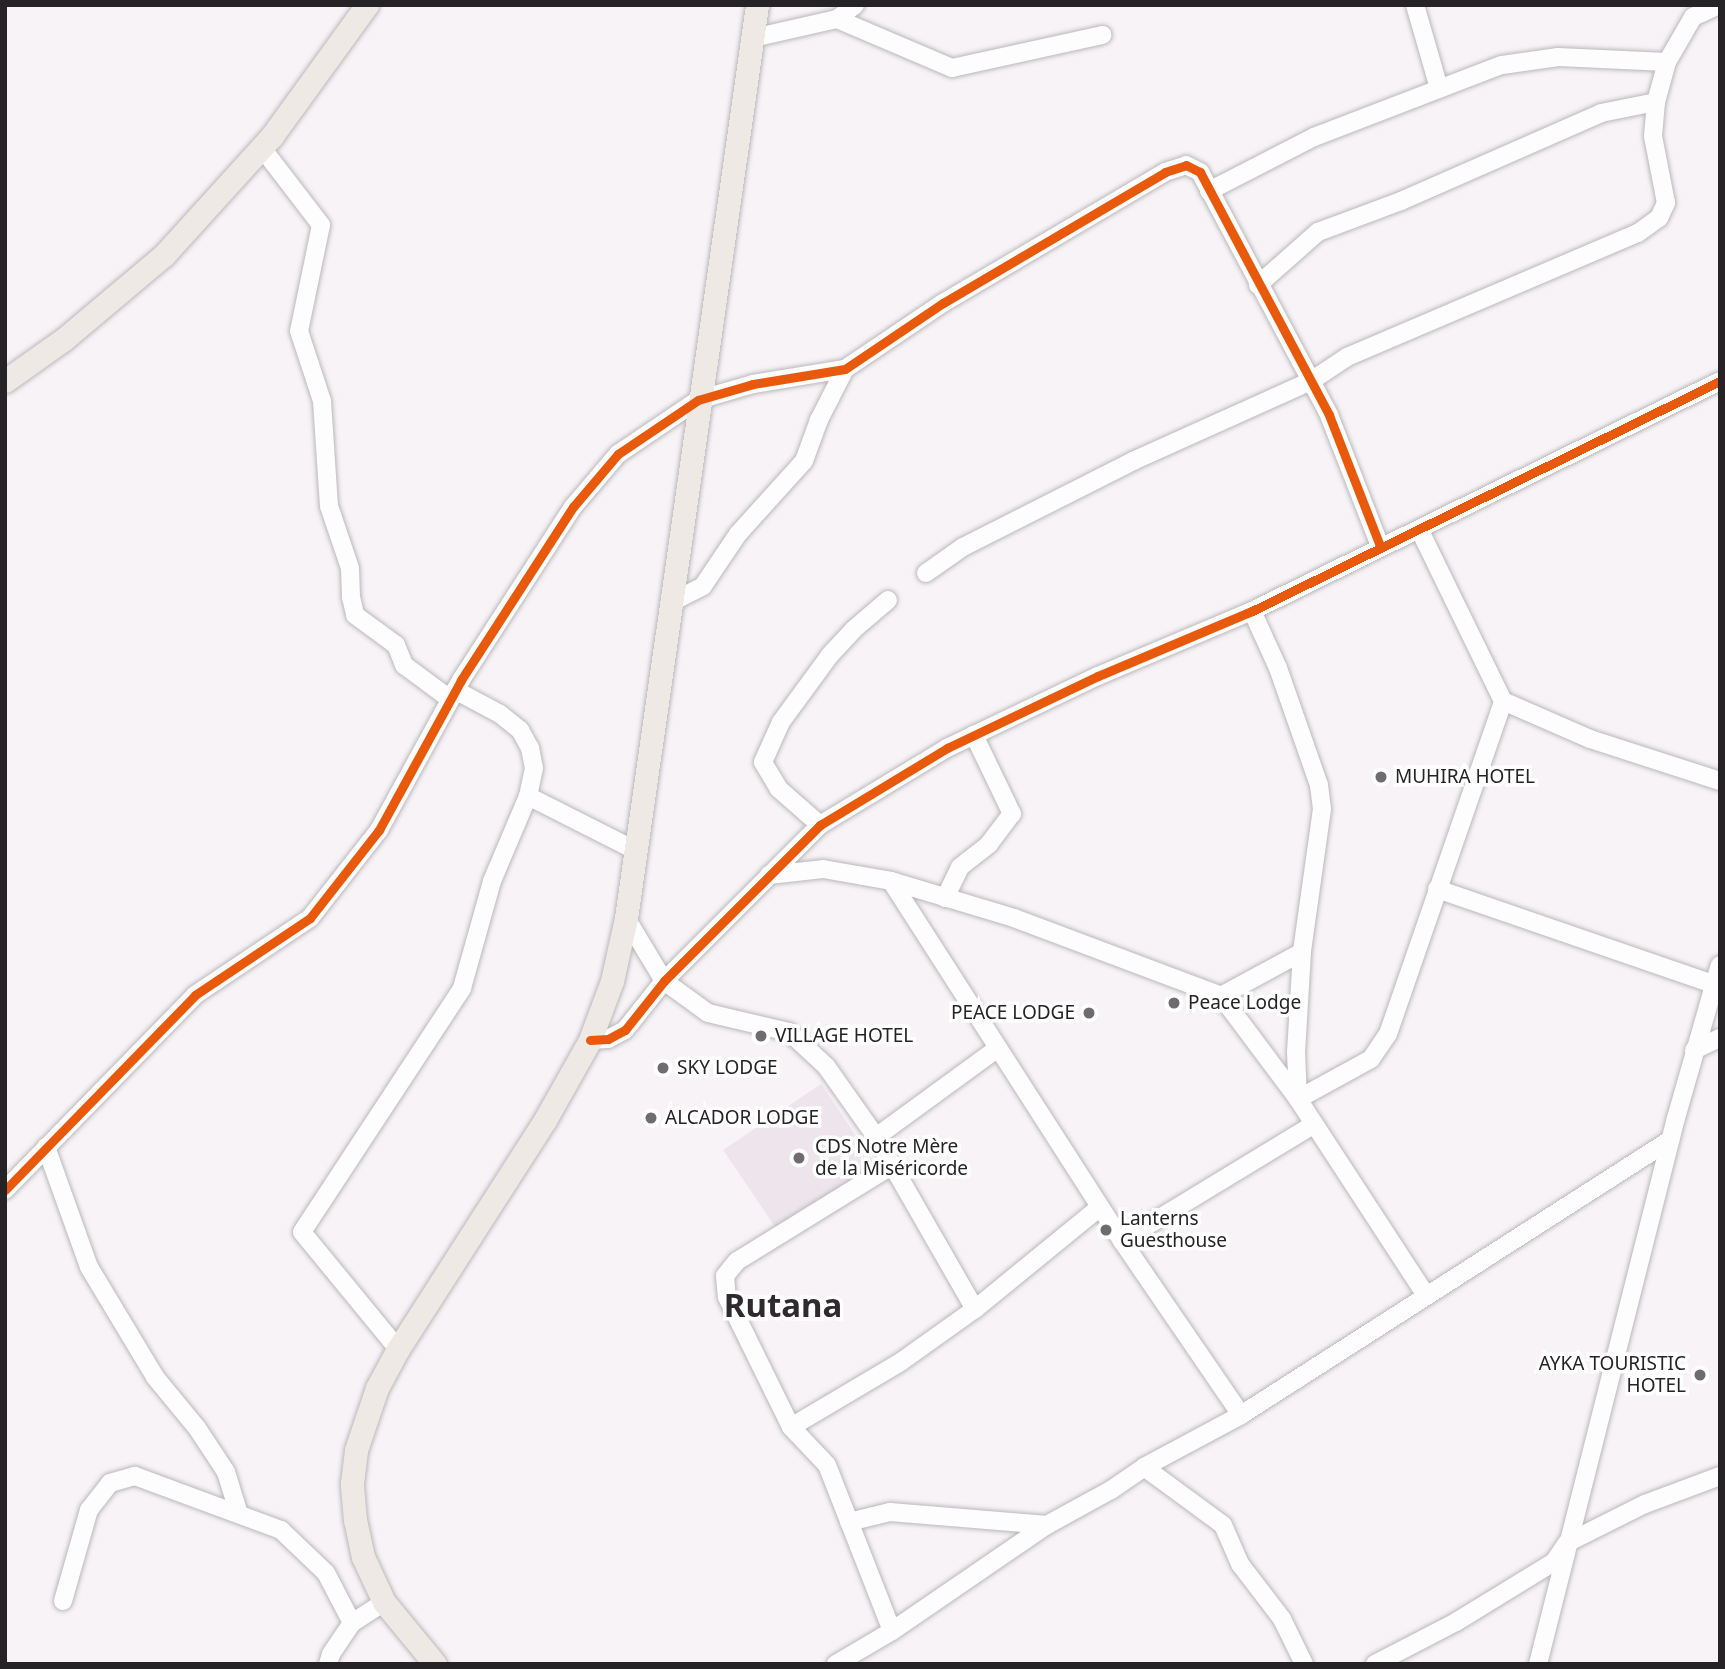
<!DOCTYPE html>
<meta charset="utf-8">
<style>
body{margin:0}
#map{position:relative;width:1725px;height:1669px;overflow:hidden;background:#f7f3f7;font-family:"Noto Sans",sans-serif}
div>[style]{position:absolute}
.built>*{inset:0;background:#ede4ec;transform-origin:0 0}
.roads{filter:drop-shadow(0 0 2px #bab8ba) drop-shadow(0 0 2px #bab8ba)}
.minor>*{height:18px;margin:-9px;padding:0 9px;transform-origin:9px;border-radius:9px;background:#fefdfe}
.major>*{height:23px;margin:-11.5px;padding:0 11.5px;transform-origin:11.5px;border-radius:11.5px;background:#eee9e4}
.cycleway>*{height:9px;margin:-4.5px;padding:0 4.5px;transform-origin:4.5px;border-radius:4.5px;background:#e8590c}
.dots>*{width:19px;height:19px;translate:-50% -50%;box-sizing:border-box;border:4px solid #fff;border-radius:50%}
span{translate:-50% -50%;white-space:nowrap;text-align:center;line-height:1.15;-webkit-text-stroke:7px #fff;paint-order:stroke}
.poi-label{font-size:19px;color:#252325}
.left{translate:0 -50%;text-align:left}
.right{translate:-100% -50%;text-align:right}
.town-label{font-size:33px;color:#2e2a2d;font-weight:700}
.frame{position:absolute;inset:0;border:7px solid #252325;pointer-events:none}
</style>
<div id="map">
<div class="built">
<div style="left:821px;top:1084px;width:100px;height:118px;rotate:56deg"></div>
</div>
<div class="roads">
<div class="minor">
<div style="left:1415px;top:5px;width:86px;rotate:73.9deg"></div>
<div style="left:837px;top:19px;width:23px;rotate:-38deg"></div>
<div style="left:753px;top:38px;width:86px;rotate:-12.7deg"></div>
<div style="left:837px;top:19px;width:125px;rotate:23.1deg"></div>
<div style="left:952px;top:68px;width:154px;rotate:-12.4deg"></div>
<div style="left:262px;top:148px;width:97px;rotate:52.5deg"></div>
<div style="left:321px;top:225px;width:108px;rotate:101.7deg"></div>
<div style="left:299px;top:331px;width:74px;rotate:71.8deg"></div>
<div style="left:322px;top:401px;width:105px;rotate:86.2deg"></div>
<div style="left:329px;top:506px;width:65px;rotate:71.3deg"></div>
<div style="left:350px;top:568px;width:29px;rotate:88deg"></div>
<div style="left:351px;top:597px;width:18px;rotate:77deg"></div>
<div style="left:355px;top:615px;width:51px;rotate:36.2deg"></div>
<div style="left:396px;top:645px;width:22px;rotate:68deg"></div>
<div style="left:404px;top:665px;width:57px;rotate:36.5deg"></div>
<div style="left:1209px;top:191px;width:118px;rotate:-27.2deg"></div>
<div style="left:1314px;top:137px;width:201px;rotate:-21deg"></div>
<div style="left:1502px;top:65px;width:57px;rotate:-8.1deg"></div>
<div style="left:1558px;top:57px;width:109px;rotate:2.6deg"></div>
<div style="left:1258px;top:285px;width:80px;rotate:-41.5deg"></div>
<div style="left:1318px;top:232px;width:89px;rotate:-20.5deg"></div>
<div style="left:1401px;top:201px;width:219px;rotate:-23.7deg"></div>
<div style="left:1601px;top:113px;width:56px;rotate:-11.3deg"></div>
<div style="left:926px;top:573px;width:45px;rotate:-35.1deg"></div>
<div style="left:963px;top:547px;width:191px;rotate:-26.8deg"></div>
<div style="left:1133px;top:461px;width:195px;rotate:-24.2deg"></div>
<div style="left:1311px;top:381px;width:43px;rotate:-33.7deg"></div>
<div style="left:1347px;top:357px;width:316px;rotate:-23.1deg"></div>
<div style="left:1638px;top:233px;width:26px;rotate:-36deg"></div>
<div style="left:1659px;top:218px;width:17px;rotate:-65deg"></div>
<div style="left:1666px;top:203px;width:68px;rotate:-101deg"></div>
<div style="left:1653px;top:136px;width:34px;rotate:-85deg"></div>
<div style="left:1656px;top:102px;width:41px;rotate:-74.6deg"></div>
<div style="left:1667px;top:62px;width:52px;rotate:-60deg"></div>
<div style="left:1693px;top:17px;width:29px;rotate:-25deg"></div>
<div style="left:670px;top:603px;width:37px;rotate:-27deg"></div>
<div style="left:703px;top:586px;width:63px;rotate:-56.1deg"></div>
<div style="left:738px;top:534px;width:98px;rotate:-47.9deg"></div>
<div style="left:804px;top:461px;width:44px;rotate:-69.9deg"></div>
<div style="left:819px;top:420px;width:57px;rotate:-63deg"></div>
<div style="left:1252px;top:611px;width:63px;rotate:65.5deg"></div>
<div style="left:1278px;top:668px;width:124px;rotate:70.7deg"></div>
<div style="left:1319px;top:785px;width:24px;rotate:83deg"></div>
<div style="left:1322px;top:809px;width:144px;rotate:98deg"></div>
<div style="left:1302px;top:952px;width:100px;rotate:93.4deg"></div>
<div style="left:1296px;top:1052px;width:47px;rotate:87.6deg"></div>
<div style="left:1298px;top:1099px;width:233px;rotate:56.9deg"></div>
<div style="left:455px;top:690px;width:51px;rotate:28.1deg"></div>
<div style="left:500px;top:714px;width:26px;rotate:39deg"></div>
<div style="left:520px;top:730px;width:21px;rotate:61deg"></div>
<div style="left:530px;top:748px;width:20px;rotate:79deg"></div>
<div style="left:534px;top:768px;width:29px;rotate:102deg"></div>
<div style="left:528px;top:796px;width:120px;rotate:26.8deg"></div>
<div style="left:1503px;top:701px;width:95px;rotate:23.6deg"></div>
<div style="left:1590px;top:739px;width:137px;rotate:17.9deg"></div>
<div style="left:820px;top:825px;width:55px;rotate:-138.7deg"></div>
<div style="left:779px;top:789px;width:31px;rotate:-121deg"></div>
<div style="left:763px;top:762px;width:44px;rotate:-65.8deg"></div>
<div style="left:781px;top:722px;width:83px;rotate:-53.8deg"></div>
<div style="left:830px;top:655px;width:34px;rotate:-47deg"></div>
<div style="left:853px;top:630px;width:46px;rotate:-40.6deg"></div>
<div style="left:769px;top:875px;width:54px;rotate:-6.3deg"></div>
<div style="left:823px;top:869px;width:69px;rotate:10deg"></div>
<div style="left:891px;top:881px;width:128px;rotate:16.7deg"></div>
<div style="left:1014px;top:918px;width:221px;rotate:20.6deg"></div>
<div style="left:1221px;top:996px;width:92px;rotate:-28.5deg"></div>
<div style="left:891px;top:881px;width:428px;rotate:57.3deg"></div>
<div style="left:1122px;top:1241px;width:211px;rotate:55.6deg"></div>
<div style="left:1437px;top:889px;width:292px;rotate:19deg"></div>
<div style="left:945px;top:898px;width:34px;rotate:-64deg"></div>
<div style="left:960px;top:867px;width:37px;rotate:-38deg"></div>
<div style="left:989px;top:844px;width:38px;rotate:-53deg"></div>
<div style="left:1012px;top:814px;width:88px;rotate:-115.7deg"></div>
<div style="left:626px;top:918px;width:74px;rotate:58.9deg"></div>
<div style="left:664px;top:981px;width:54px;rotate:36deg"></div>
<div style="left:708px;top:1013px;width:83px;rotate:13.2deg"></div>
<div style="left:789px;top:1032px;width:50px;rotate:42.6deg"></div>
<div style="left:826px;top:1066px;width:87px;rotate:54.8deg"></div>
<div style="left:876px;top:1137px;width:151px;rotate:-36.1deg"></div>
<div style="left:1221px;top:996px;width:129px;rotate:53.2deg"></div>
<div style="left:1298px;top:1099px;width:83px;rotate:-28.7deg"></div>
<div style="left:1371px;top:1059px;width:30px;rotate:-56deg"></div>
<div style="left:1388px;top:1034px;width:352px;rotate:-70.9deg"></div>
<div style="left:1503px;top:701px;width:191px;rotate:-116deg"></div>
<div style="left:590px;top:1040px;width:18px;rotate:-3deg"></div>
<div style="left:608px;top:1039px;width:19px;rotate:-28deg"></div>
<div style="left:625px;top:1030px;width:63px;rotate:-51.5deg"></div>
<div style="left:664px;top:981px;width:221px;rotate:-45deg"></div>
<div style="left:820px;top:825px;width:149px;rotate:-31.2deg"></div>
<div style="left:947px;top:748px;width:167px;rotate:-25.5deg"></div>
<div style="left:1098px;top:676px;width:167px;rotate:-22.9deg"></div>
<div style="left:1252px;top:611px;width:521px;rotate:-26.17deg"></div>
<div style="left:1694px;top:1050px;width:29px;rotate:-25deg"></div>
<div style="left:876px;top:1137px;width:198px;rotate:60.1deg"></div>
<div style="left:46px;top:1147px;width:127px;rotate:70.3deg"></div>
<div style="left:89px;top:1267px;width:128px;rotate:59deg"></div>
<div style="left:155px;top:1377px;width:66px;rotate:50.5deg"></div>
<div style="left:197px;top:1428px;width:53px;rotate:56.6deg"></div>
<div style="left:226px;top:1472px;width:44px;rotate:72.8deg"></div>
<div style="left:891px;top:1166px;width:181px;rotate:148.3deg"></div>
<div style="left:737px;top:1261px;width:19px;rotate:129deg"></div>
<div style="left:725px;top:1276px;width:21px;rotate:85deg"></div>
<div style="left:727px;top:1297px;width:145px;rotate:63.8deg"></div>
<div style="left:791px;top:1427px;width:129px;rotate:-30.7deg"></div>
<div style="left:902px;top:1361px;width:90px;rotate:-35.5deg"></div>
<div style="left:975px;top:1309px;width:161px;rotate:-39.2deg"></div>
<div style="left:5px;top:1190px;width:272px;rotate:-45.7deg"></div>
<div style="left:195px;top:995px;width:138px;rotate:-33.8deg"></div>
<div style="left:310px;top:918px;width:112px;rotate:-51.9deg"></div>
<div style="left:379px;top:830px;width:171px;rotate:-61.3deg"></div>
<div style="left:461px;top:680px;width:206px;rotate:-57.1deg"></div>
<div style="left:573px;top:507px;width:70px;rotate:-49.7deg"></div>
<div style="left:618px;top:454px;width:97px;rotate:-34deg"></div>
<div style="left:698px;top:400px;width:57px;rotate:-16.2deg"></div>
<div style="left:753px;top:384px;width:93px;rotate:-9.3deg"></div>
<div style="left:845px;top:369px;width:118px;rotate:-34deg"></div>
<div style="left:943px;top:303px;width:258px;rotate:-30.5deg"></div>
<div style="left:1165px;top:172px;width:22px;rotate:-18deg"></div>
<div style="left:1186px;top:165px;width:16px;rotate:27deg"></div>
<div style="left:1200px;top:172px;width:275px;rotate:62deg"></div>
<div style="left:1329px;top:415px;width:141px;rotate:68.7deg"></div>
<div style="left:1122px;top:1241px;width:223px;rotate:-31.3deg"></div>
<div style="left:398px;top:1349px;width:151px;rotate:-129.4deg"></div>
<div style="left:302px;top:1232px;width:292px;rotate:-56.7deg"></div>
<div style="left:462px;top:988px;width:111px;rotate:-74.3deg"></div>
<div style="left:492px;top:881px;width:92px;rotate:-67deg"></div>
<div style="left:791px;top:1427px;width:52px;rotate:46.5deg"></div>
<div style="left:827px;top:1465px;width:178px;rotate:68.6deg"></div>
<div style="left:1144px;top:1467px;width:98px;rotate:36.3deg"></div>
<div style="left:1223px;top:1525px;width:43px;rotate:66.4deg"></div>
<div style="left:1240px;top:1564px;width:69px;rotate:52.6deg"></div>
<div style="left:1282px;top:1619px;width:50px;rotate:63.9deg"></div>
<div style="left:849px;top:1522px;width:42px;rotate:-13.7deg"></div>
<div style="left:890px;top:1512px;width:158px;rotate:4.7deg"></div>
<div style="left:63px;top:1601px;width:95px;rotate:-74.1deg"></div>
<div style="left:89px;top:1510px;width:34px;rotate:-52deg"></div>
<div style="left:110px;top:1483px;width:26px;rotate:-16deg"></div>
<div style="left:135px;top:1476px;width:156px;rotate:20.3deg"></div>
<div style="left:281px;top:1530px;width:62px;rotate:43.7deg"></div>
<div style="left:326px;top:1573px;width:56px;rotate:62.5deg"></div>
<div style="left:328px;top:1664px;width:10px;rotate:-73deg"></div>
<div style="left:331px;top:1654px;width:37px;rotate:-56deg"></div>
<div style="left:352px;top:1623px;width:38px;rotate:-33deg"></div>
<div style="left:836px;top:1664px;width:65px;rotate:-30.5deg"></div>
<div style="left:892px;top:1631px;width:188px;rotate:-34.4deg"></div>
<div style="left:1047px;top:1525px;width:73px;rotate:-28.7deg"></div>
<div style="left:1111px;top:1490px;width:42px;rotate:-34.4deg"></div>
<div style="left:1146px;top:1466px;width:108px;rotate:-28.2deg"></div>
<div style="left:1241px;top:1415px;width:510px;rotate:-32.66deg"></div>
<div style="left:1375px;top:1664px;width:91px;rotate:-27.4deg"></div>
<div style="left:1456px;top:1622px;width:115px;rotate:-31.5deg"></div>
<div style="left:1554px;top:1562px;width:23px;rotate:-56deg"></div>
<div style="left:1567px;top:1543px;width:87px;rotate:-26.6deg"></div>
<div style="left:1645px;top:1504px;width:80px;rotate:-20.5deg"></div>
<div style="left:1538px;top:1664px;width:563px;rotate:-75.82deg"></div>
<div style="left:1676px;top:1118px;width:159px;rotate:-74deg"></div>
</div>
<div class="major">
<div style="left:5px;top:381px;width:71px;rotate:-35.3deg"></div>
<div style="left:63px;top:340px;width:132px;rotate:-40.1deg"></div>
<div style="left:164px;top:255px;width:161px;rotate:-47.8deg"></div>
<div style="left:272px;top:136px;width:162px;rotate:-54.1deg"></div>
<div style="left:435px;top:1664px;width:80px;rotate:-129.4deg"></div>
<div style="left:384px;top:1602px;width:50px;rotate:-115deg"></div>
<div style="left:363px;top:1557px;width:38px;rotate:-102deg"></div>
<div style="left:355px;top:1520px;width:37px;rotate:-95deg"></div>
<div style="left:352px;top:1483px;width:33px;rotate:-83deg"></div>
<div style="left:356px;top:1450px;width:65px;rotate:-71.3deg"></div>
<div style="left:377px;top:1388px;width:44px;rotate:-61.7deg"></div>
<div style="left:398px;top:1349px;width:272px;rotate:-57.3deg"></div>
<div style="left:545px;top:1120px;width:92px;rotate:-60.6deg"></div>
<div style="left:590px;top:1040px;width:63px;rotate:-69.6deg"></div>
<div style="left:612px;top:981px;width:65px;rotate:-77.5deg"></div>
<div style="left:626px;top:918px;width:922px;rotate:-81.83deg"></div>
</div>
</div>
<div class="cycleway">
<div style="left:590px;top:1040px;width:18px;rotate:-3deg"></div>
<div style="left:608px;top:1039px;width:19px;rotate:-28deg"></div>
<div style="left:625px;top:1030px;width:63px;rotate:-51.5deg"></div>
<div style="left:664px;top:981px;width:221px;rotate:-45deg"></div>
<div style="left:820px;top:825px;width:149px;rotate:-31.2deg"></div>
<div style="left:947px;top:748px;width:167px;rotate:-25.5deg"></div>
<div style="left:1098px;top:676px;width:167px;rotate:-22.9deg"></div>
<div style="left:1252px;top:611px;width:521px;rotate:-26.17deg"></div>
<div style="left:5px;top:1190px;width:272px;rotate:-45.7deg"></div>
<div style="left:195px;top:995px;width:138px;rotate:-33.8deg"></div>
<div style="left:310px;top:918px;width:112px;rotate:-51.9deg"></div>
<div style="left:379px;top:830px;width:171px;rotate:-61.3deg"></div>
<div style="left:461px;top:680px;width:206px;rotate:-57.1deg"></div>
<div style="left:573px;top:507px;width:70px;rotate:-49.7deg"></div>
<div style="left:618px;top:454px;width:97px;rotate:-34deg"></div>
<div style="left:698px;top:400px;width:57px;rotate:-16.2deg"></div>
<div style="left:753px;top:384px;width:93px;rotate:-9.3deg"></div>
<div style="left:845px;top:369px;width:118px;rotate:-34deg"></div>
<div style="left:943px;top:303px;width:258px;rotate:-30.5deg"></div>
<div style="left:1165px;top:172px;width:22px;rotate:-18deg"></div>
<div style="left:1186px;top:165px;width:16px;rotate:27deg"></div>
<div style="left:1200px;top:172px;width:275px;rotate:62deg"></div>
<div style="left:1329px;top:415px;width:141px;rotate:68.7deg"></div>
</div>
<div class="dots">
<div style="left:1381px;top:777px;background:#6e6c6e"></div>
<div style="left:1174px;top:1003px;background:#6e6c6e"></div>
<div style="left:1089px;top:1013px;background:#6e6c6e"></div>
<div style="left:761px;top:1036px;background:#6e6c6e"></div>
<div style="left:663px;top:1068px;background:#6e6c6e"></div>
<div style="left:651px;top:1118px;background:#6e6c6e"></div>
<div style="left:799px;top:1158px;background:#6e6c6e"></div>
<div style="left:1106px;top:1230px;background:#6e6c6e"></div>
<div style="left:1700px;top:1375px;background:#6e6c6e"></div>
</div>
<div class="poi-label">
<span class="left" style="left:1395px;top:777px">MUHIRA HOTEL</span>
<span class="left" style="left:1188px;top:1003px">Peace Lodge</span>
<span class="right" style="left:1075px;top:1013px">PEACE LODGE</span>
<span class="left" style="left:775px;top:1036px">VILLAGE HOTEL</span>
<span class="left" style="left:677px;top:1068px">SKY LODGE</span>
<span class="left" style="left:665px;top:1118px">ALCADOR LODGE</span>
<span class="left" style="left:815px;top:1158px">CDS Notre Mère<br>de la Miséricorde</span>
<span class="left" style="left:1120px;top:1230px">Lanterns<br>Guesthouse</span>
<span class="right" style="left:1686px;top:1375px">AYKA TOURISTIC<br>HOTEL</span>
</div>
<div class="town-label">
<span style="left:783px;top:1305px">Rutana</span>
</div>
<div class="frame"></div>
</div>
